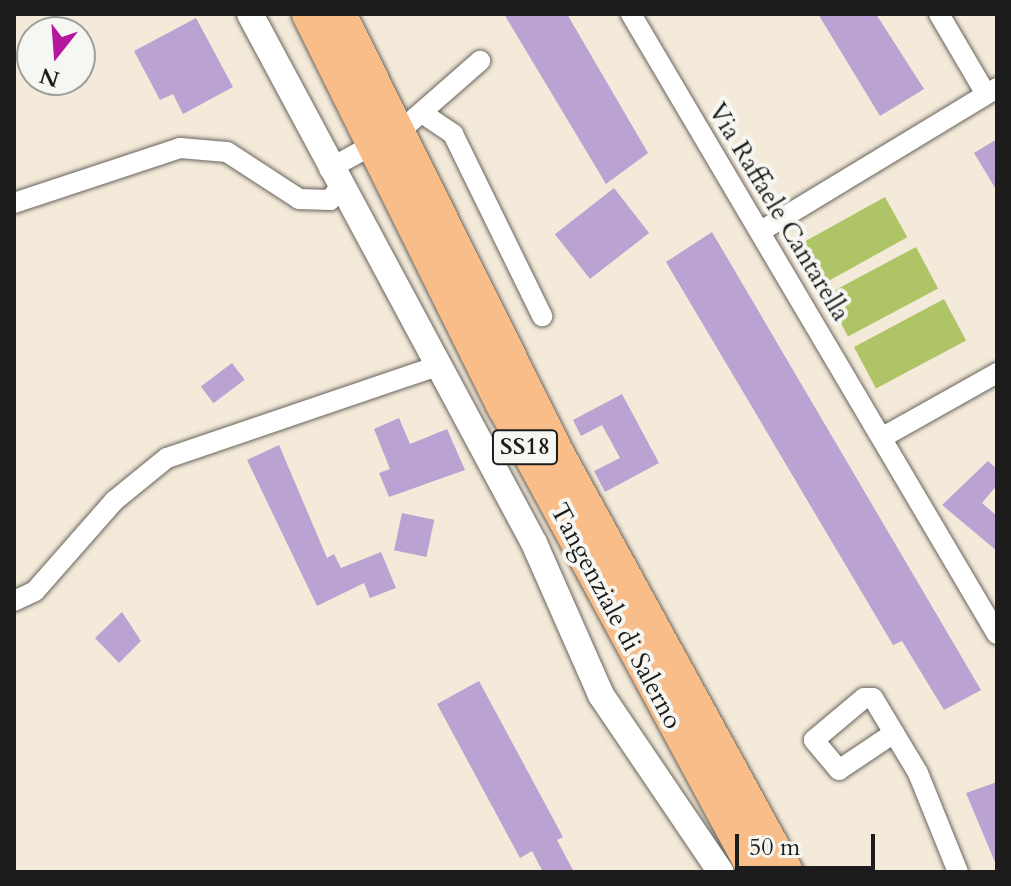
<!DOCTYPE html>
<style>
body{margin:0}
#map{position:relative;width:1011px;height:886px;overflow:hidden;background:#f4ead9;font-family:Cardo,serif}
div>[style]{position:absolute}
.green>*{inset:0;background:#afc367;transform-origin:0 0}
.building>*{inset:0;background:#baa2d2;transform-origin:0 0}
.roads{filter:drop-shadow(0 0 2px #68645e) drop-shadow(0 0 2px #68645e)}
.minor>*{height:20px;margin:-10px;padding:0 10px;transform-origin:10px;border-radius:10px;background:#fff}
.tertiary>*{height:26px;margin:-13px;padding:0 13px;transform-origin:13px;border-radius:13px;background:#fff}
.trunk>*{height:34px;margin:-17px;padding:0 17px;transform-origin:17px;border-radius:17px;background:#f8bd88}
span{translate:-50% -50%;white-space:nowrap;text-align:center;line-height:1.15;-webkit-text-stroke:8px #f6f6f2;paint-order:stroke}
.shield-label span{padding:2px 6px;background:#f6f6f2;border:2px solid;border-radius:6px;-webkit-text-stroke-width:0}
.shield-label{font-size:24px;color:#1c1c1c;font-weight:700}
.street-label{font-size:26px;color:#1c1c1c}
.frame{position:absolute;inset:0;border:16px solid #1c1c1c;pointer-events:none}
.north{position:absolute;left:16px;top:16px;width:80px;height:80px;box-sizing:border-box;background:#f6f6f2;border:2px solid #9f9f9c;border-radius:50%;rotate:197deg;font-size:22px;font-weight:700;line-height:32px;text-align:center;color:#1c1c1c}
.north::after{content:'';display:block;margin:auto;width:28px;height:36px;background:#b5179e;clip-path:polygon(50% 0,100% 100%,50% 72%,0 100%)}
.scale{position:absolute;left:735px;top:834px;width:140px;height:36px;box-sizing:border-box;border:4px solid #1c1c1c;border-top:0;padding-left:10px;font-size:24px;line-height:28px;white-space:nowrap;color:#1c1c1c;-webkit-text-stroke:6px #f6f6f2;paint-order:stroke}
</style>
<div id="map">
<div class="green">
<div style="left:885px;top:197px;width:46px;height:101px;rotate:61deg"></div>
<div style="left:916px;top:247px;width:47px;height:102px;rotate:62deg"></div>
<div style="left:944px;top:299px;width:47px;height:102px;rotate:62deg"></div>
</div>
<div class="building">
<div style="clip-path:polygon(504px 14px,567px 14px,648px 153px,606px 184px)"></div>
<div style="clip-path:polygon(818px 14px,876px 14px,924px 89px,880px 116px)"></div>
<div style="clip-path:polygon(196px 18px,233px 87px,183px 114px,173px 94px,160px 100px,134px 51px)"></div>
<div style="clip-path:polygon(997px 139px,997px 191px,974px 153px)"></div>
<div style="left:614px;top:188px;width:57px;height:75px;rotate:52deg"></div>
<div style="clip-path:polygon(712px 232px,981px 690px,944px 710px,902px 641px,893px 645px,666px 262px)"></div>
<div style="left:232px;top:363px;width:21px;height:39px;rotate:53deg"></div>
<div style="clip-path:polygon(622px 394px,659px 463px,605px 492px,594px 471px,620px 458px,602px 425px,581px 436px,573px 420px)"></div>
<div style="clip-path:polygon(399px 418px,410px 444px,447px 429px,465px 470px,389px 497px,379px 473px,390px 469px,374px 429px)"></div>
<div style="clip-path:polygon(279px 445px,327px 558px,334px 554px,341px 568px,381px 552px,396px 588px,370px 598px,364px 583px,317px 606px,247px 460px)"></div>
<div style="clip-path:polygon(988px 461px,997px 469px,997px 485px,982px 503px,997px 516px,997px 551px,942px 505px)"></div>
<div style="left:402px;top:513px;width:33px;height:38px;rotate:12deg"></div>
<div style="clip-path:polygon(122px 612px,141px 641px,119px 663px,95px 638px)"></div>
<div style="clip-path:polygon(479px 681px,563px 837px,557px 840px,574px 872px,543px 872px,532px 851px,520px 858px,437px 704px)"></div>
<div style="clip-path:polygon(997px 782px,997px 867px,966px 793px)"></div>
</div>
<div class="roads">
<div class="minor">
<div style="left:631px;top:14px;width:720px;rotate:59.45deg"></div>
<div style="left:939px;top:14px;width:93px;rotate:59.6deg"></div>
<div style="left:425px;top:115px;width:34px;rotate:34deg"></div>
<div style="left:453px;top:134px;width:203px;rotate:63.9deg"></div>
<div style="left:408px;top:124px;width:96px;rotate:-41.2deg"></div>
<div style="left:329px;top:169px;width:35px;rotate:-29deg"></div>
<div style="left:14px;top:203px;width:175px;rotate:-18.3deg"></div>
<div style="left:180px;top:148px;width:47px;rotate:4.9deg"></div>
<div style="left:227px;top:152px;width:86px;rotate:33.1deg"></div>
<div style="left:299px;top:199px;width:31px;rotate:2deg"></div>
<div style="left:330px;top:200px;width:15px;rotate:-53deg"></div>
<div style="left:761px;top:231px;width:276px;rotate:-31.2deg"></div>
<div style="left:883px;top:437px;width:131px;rotate:-29.3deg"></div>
<div style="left:14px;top:601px;width:23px;rotate:-25deg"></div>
<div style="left:35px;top:591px;width:120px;rotate:-48.7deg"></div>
<div style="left:114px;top:501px;width:68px;rotate:-39.1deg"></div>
<div style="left:167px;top:458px;width:288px;rotate:-18.8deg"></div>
<div style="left:894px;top:733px;width:66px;rotate:146.1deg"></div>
<div style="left:839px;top:770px;width:39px;rotate:-130deg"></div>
<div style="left:814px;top:740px;width:65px;rotate:-40deg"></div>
<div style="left:864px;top:698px;width:9px"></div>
<div style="left:873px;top:698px;width:87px;rotate:59deg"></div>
<div style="left:918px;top:773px;width:107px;rotate:68deg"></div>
</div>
<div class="tertiary">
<div style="left:250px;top:14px;width:600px;rotate:61.77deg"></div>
<div style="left:534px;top:543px;width:166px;rotate:66.2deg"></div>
<div style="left:601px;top:695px;width:214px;rotate:55.9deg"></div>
</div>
<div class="trunk">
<div style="left:309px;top:14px;width:440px;rotate:63.6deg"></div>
<div style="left:505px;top:408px;width:528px;rotate:61.59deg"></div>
<div style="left:339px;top:14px;width:482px;rotate:63.6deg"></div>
<div style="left:553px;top:446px;width:486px;rotate:61.3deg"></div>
</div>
</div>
<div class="shield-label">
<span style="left:525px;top:447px">SS18</span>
</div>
<div class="street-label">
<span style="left:779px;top:212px;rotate:59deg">Via Raffaele Cantarella</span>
<span style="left:616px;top:616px;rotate:62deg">Tangenziale di Salerno</span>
</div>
<div class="frame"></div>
<div class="north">N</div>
<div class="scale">50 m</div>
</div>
